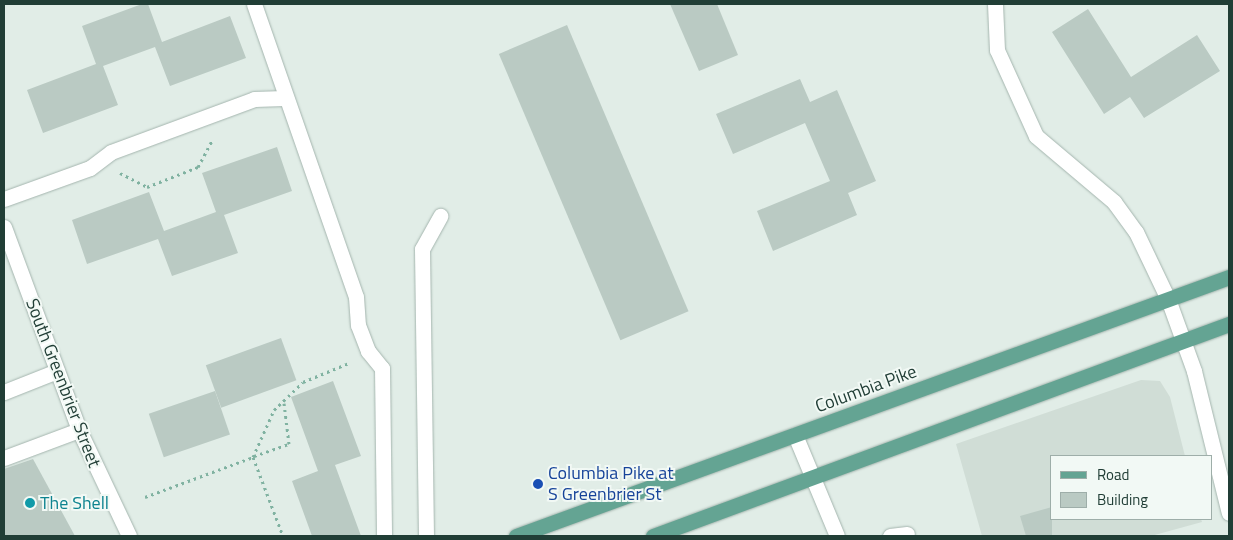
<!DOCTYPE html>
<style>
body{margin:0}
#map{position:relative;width:1233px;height:540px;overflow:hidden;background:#e1ede7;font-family:"Titillium Web",sans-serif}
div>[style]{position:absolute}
.built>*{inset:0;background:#d0ddd6}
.building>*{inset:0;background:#bacac3;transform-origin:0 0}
.path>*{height:3px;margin-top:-1.5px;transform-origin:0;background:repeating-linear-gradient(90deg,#80b2a1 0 2.5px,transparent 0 6.5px)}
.roads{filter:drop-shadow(0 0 1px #a4b5ae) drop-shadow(0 0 1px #a4b5ae)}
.service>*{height:15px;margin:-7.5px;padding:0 7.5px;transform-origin:7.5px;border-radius:7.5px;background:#fff}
.minor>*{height:15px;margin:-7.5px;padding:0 7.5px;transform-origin:7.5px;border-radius:7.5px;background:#fff}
.primary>*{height:15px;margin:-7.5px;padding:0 7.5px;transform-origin:7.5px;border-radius:7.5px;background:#64a493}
.dots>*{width:14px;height:14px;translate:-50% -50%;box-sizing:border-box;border:2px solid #f2f9f5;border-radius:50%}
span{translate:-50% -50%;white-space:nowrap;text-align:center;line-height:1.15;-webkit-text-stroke:4px #f2f9f5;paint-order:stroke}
.street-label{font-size:18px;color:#213e36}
.transit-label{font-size:18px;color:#164399}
.left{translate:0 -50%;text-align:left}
.culture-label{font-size:18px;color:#0d838f}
.frame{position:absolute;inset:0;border:5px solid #213e36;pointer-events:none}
.legend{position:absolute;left:1050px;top:455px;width:162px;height:65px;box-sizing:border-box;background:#f2f9f5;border:1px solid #9eaea9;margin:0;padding:6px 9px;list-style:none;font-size:15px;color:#213e36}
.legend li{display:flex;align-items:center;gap:10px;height:25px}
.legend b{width:25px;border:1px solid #9eaea9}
</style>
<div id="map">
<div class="built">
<div style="clip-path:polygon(1141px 380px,1160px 381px,1170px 397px,1185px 456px,1052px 456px,1052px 519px,1201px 519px,1202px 522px,1151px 536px,982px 536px,956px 444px)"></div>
</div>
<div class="building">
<div style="clip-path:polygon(142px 4px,148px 4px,162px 42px,230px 16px,246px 58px,170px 86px,155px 47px,103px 66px,118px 105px,43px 133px,27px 90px,96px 64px,82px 26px)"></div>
<div style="clip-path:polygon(670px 4px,717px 4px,738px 55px,699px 71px)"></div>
<div style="clip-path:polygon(1088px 9px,1131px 77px,1197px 35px,1220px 71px,1144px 118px,1130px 97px,1104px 114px,1052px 32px)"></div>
<div style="left:567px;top:25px;width:311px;height:74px;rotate:67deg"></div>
<div style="clip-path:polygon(800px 79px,810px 102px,837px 90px,876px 181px,848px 193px,857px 215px,773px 251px,757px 211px,830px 181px,805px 123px,733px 154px,716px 114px)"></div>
<div style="clip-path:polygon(277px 147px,292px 191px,224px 215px,238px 253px,172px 276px,158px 239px,87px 264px,72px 220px,149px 192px,164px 231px,216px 212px,202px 173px)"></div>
<div style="left:281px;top:338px;width:45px;height:80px;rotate:70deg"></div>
<div style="clip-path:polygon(333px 381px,361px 456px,335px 465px,361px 536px,312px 536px,292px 481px,318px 471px,291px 397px)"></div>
<div style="left:215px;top:391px;width:46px;height:70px;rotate:71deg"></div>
<div style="clip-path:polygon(33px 459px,75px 536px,4px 536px,4px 469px)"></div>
<div style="clip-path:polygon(1052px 507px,1052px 536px,1026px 536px,1020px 516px)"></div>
</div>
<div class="path">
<div style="left:120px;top:173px;width:30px;rotate:27deg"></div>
<div style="left:147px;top:187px;width:55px;rotate:-21.4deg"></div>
<div style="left:198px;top:167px;width:32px;rotate:-62deg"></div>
<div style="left:254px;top:456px;width:37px;rotate:-19deg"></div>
<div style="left:289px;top:444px;width:41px;rotate:-97deg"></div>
<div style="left:253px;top:457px;width:51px;rotate:-65.9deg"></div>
<div style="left:274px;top:410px;width:40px;rotate:-44deg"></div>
<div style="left:303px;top:382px;width:50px;rotate:-22.4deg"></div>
<div style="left:145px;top:497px;width:115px;rotate:-20.3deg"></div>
<div style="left:253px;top:457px;width:85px;rotate:69.2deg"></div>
</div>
<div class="roads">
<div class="service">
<div style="left:254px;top:4px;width:310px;rotate:70.8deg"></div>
<div style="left:356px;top:297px;width:28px;rotate:86deg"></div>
<div style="left:358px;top:325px;width:28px;rotate:69deg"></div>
<div style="left:368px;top:351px;width:22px;rotate:51deg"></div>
<div style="left:382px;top:368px;width:168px;rotate:89.3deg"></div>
<div style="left:4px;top:199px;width:91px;rotate:-19.8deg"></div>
<div style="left:90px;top:168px;width:26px;rotate:-37deg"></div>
<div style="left:111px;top:152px;width:153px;rotate:-20.3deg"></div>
<div style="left:254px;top:99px;width:30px;rotate:-2deg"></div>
<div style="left:4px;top:392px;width:57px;rotate:-21.6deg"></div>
<div style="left:795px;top:435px;width:109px;rotate:67.4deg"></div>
<div style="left:4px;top:458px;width:80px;rotate:-20.5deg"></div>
<div style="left:426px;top:536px;width:287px;rotate:-90.8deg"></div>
<div style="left:422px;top:249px;width:38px;rotate:-61deg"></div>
<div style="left:890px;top:536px;width:17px;rotate:-7deg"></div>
</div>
<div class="minor">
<div style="left:995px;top:4px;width:46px;rotate:87.5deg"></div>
<div style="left:997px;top:50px;width:94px;rotate:65.6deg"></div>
<div style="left:1036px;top:136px;width:102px;rotate:40.2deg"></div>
<div style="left:1114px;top:202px;width:37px;rotate:54deg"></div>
<div style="left:1136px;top:232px;width:74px;rotate:64.5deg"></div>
<div style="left:1168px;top:299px;width:77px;rotate:70.1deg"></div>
<div style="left:1194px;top:371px;width:146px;rotate:76.2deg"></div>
<div style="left:4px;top:227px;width:216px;rotate:69.7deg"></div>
<div style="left:79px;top:430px;width:117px;rotate:64.7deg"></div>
</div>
<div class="primary">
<div style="left:516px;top:536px;width:759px;rotate:-19.96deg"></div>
<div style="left:653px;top:536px;width:614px;rotate:-20.21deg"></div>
</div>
</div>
<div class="dots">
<div style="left:538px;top:484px;background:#1a4fb4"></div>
<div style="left:30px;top:503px;background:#0f9aa8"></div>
</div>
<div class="street-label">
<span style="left:63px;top:383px;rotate:69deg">South Greenbrier Street</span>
<span style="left:866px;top:389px;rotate:-20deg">Columbia Pike</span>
</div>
<div class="transit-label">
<span class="left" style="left:548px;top:484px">Columbia Pike at<br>S Greenbrier St</span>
</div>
<div class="culture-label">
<span class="left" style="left:40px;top:503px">The Shell</span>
</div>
<div class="frame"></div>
<ul class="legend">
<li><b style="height:6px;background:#64a493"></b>Road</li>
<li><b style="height:14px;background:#bacac3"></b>Building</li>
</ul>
</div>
